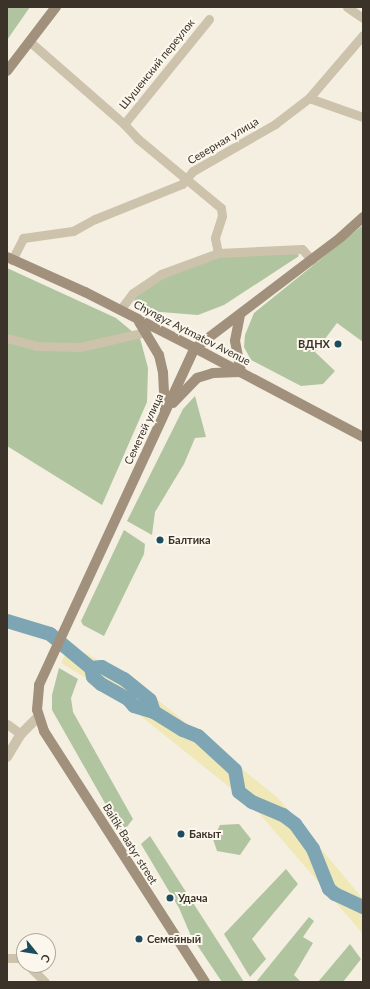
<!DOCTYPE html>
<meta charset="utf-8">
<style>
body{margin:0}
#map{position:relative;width:370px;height:989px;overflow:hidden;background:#f4efe0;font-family:Lato,sans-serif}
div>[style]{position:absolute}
.green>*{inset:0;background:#b0c49f}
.sand>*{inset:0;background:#f0e8b6}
.river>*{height:14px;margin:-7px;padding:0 7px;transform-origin:7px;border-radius:7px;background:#7da5b3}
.minor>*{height:9px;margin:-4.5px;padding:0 4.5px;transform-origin:4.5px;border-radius:4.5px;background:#cdc2ab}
.tertiary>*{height:10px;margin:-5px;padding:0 5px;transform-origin:5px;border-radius:5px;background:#cdc2ab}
.secondary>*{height:10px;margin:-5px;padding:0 5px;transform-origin:5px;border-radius:5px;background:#a1917c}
.dots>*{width:11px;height:11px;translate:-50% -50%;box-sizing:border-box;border:2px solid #fbf7ed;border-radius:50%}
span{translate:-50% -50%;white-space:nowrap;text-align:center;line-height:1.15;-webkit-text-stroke:4px #fbf7ed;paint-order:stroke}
.street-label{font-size:11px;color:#3b332a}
.poi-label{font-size:11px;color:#3b332a;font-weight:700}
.right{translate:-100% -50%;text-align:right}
.left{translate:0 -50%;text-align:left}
.frame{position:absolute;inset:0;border:8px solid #3b332a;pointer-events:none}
.north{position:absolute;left:16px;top:933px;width:40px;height:40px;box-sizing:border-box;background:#fbf7ed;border:1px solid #aea99f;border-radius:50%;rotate:120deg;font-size:11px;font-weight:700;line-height:16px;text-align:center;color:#3b332a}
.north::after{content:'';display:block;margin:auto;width:14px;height:18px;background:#1d4c5e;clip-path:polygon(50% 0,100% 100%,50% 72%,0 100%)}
</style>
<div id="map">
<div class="green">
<div style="clip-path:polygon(7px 7px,30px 7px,7px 40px)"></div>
<div style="clip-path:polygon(363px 225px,363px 342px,337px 323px,315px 352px,335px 371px,323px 384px,301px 386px,251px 360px,244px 347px,245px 335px,254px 313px)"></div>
<div style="clip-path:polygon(297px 253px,299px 256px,224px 305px,198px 315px,148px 311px,135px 303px,134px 297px,142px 290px,178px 271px,217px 256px)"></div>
<div style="clip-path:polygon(7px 268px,116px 318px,140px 338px,148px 368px,147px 402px,102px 505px,7px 446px)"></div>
<div style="clip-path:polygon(195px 396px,206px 437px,195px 438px,184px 464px,155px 512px,152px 535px,127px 521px,183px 409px)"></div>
<div style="clip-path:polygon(124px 530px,145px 544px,144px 554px,104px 636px,83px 625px,81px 621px)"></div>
<div style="clip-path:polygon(59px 668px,78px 679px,71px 698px,73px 712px,133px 819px,122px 833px,52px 710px,52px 695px)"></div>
<div style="clip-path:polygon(239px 824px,251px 839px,240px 855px,217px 851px,213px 839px,220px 825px)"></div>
<div style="clip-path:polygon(150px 836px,244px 982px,222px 982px,191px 936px,179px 908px,141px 844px)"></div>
<div style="clip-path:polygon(286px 869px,298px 884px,252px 939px,266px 959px,250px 977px,224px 934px)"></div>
<div style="clip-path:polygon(309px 917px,314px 921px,303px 937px,313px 943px,294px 975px,301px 982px,256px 982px)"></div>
<div style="clip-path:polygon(350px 944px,361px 959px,343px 982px,318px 982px)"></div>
</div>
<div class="sand">
<div style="clip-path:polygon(70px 645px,131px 678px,279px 799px,363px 899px,363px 934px,253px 806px,117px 697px,61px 663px)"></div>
</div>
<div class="river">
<div style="left:7px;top:621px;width:45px;rotate:16.8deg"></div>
<div style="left:50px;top:634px;width:53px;rotate:39.7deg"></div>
<div style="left:91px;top:668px;width:11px;rotate:-5deg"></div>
<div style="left:102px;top:667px;width:25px;rotate:29deg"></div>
<div style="left:124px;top:679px;width:33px;rotate:39deg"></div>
<div style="left:150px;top:700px;width:13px;rotate:72deg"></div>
<div style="left:154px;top:712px;width:34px;rotate:32deg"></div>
<div style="left:183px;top:730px;width:16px;rotate:22deg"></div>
<div style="left:198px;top:736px;width:50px;rotate:42.6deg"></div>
<div style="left:235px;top:770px;width:22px;rotate:80deg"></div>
<div style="left:239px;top:792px;width:16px;rotate:38deg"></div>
<div style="left:252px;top:802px;width:34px;rotate:23deg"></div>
<div style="left:283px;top:815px;width:15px;rotate:37deg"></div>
<div style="left:295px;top:824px;width:31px;rotate:54deg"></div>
<div style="left:313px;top:849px;width:43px;rotate:68.2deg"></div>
<div style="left:329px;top:889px;width:8px;rotate:40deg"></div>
<div style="left:335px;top:894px;width:31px;rotate:25deg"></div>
<div style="left:91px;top:668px;width:9px;rotate:77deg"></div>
<div style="left:93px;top:677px;width:11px;rotate:41deg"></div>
<div style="left:101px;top:684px;width:31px;rotate:29deg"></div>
<div style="left:128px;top:699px;width:9px;rotate:49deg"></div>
<div style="left:134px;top:706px;width:21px;rotate:17deg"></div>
</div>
<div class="minor">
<div style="left:347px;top:7px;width:19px;rotate:35deg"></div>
<div style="left:29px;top:41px;width:126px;rotate:41.1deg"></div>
<div style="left:124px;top:124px;width:21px;rotate:47deg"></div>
<div style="left:138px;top:139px;width:108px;rotate:39.7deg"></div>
<div style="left:221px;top:208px;width:8px;rotate:83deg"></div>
<div style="left:222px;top:216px;width:23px;rotate:108deg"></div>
<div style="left:215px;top:238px;width:15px;rotate:79deg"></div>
<div style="left:309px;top:98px;width:57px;rotate:19.4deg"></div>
<div style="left:124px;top:124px;width:135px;rotate:-51deg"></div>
<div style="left:12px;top:260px;width:25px;rotate:-63deg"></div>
<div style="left:23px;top:238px;width:50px;rotate:-8deg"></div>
<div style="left:73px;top:231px;width:25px;rotate:-29deg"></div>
<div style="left:95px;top:219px;width:94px;rotate:-21.9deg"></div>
<div style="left:182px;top:184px;width:17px;rotate:-50deg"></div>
<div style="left:193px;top:171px;width:95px;rotate:-29.8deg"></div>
<div style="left:275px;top:124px;width:43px;rotate:-37.4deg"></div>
<div style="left:309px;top:98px;width:83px;rotate:-49.4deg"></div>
<div style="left:120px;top:310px;width:21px;rotate:-53deg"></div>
<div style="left:133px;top:293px;width:34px;rotate:-34deg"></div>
<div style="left:161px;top:274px;width:61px;rotate:-20.2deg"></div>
<div style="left:218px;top:253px;width:84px;rotate:-2.7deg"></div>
<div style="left:302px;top:249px;width:15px;rotate:48deg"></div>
<div style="left:7px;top:338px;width:30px;rotate:15deg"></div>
<div style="left:36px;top:346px;width:44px;rotate:1.3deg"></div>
<div style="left:80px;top:347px;width:68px;rotate:-12.8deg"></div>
<div style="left:7px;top:724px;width:17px;rotate:36deg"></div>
<div style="left:7px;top:958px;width:13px"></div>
<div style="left:20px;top:958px;width:5px;rotate:37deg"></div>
<div style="left:28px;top:965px;width:24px;rotate:45deg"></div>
</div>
<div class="tertiary">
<div style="left:7px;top:757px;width:27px;rotate:-59deg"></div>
<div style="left:21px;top:734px;width:24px;rotate:-45deg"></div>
</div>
<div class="secondary">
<div style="left:7px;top:71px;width:81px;rotate:-52.6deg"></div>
<div style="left:7px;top:257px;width:85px;rotate:24.2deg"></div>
<div style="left:85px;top:292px;width:123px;rotate:27deg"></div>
<div style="left:195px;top:348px;width:190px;rotate:27.9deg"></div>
<div style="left:240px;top:315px;width:26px;rotate:101deg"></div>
<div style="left:235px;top:341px;width:32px;rotate:79deg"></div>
<div style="left:139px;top:322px;width:39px;rotate:59deg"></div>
<div style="left:159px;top:355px;width:18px;rotate:77deg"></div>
<div style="left:163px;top:373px;width:37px;rotate:87deg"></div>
<div style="left:173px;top:403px;width:35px;rotate:-46deg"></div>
<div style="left:197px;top:378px;width:17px;rotate:-17deg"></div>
<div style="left:213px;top:373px;width:27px;rotate:-2deg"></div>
<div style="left:205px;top:982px;width:298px;rotate:-122.7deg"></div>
<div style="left:44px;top:731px;width:22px;rotate:-108deg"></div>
<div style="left:37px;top:710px;width:25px;rotate:-85deg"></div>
<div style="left:39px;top:685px;width:371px;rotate:-65.2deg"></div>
<div style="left:195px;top:348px;width:183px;rotate:-37.2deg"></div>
<div style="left:341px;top:237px;width:30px;rotate:-42deg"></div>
</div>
<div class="dots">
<div style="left:338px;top:344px;background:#1d4c5e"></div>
<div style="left:160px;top:540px;background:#1d4c5e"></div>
<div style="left:181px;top:834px;background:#1d4c5e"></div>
<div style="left:170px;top:898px;background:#1d4c5e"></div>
<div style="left:139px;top:939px;background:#1d4c5e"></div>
</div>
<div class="street-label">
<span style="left:157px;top:64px;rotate:-51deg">Шушенский переулок</span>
<span style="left:223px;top:141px;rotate:-31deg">Северная улица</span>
<span style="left:192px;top:333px;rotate:27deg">Chyngyz Aytmatov Avenue</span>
<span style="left:144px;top:429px;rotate:-65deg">Семетей улица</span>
<span style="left:130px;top:844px;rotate:58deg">Baitik Baatyr street</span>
</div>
<div class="poi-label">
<span class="right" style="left:330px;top:344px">ВДНХ</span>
<span class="left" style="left:168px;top:540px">Балтика</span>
<span class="left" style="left:189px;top:834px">Бакыт</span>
<span class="left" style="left:178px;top:898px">Удача</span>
<span class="left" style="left:147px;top:939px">Семейный</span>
</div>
<div class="frame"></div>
<div class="north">С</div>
</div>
